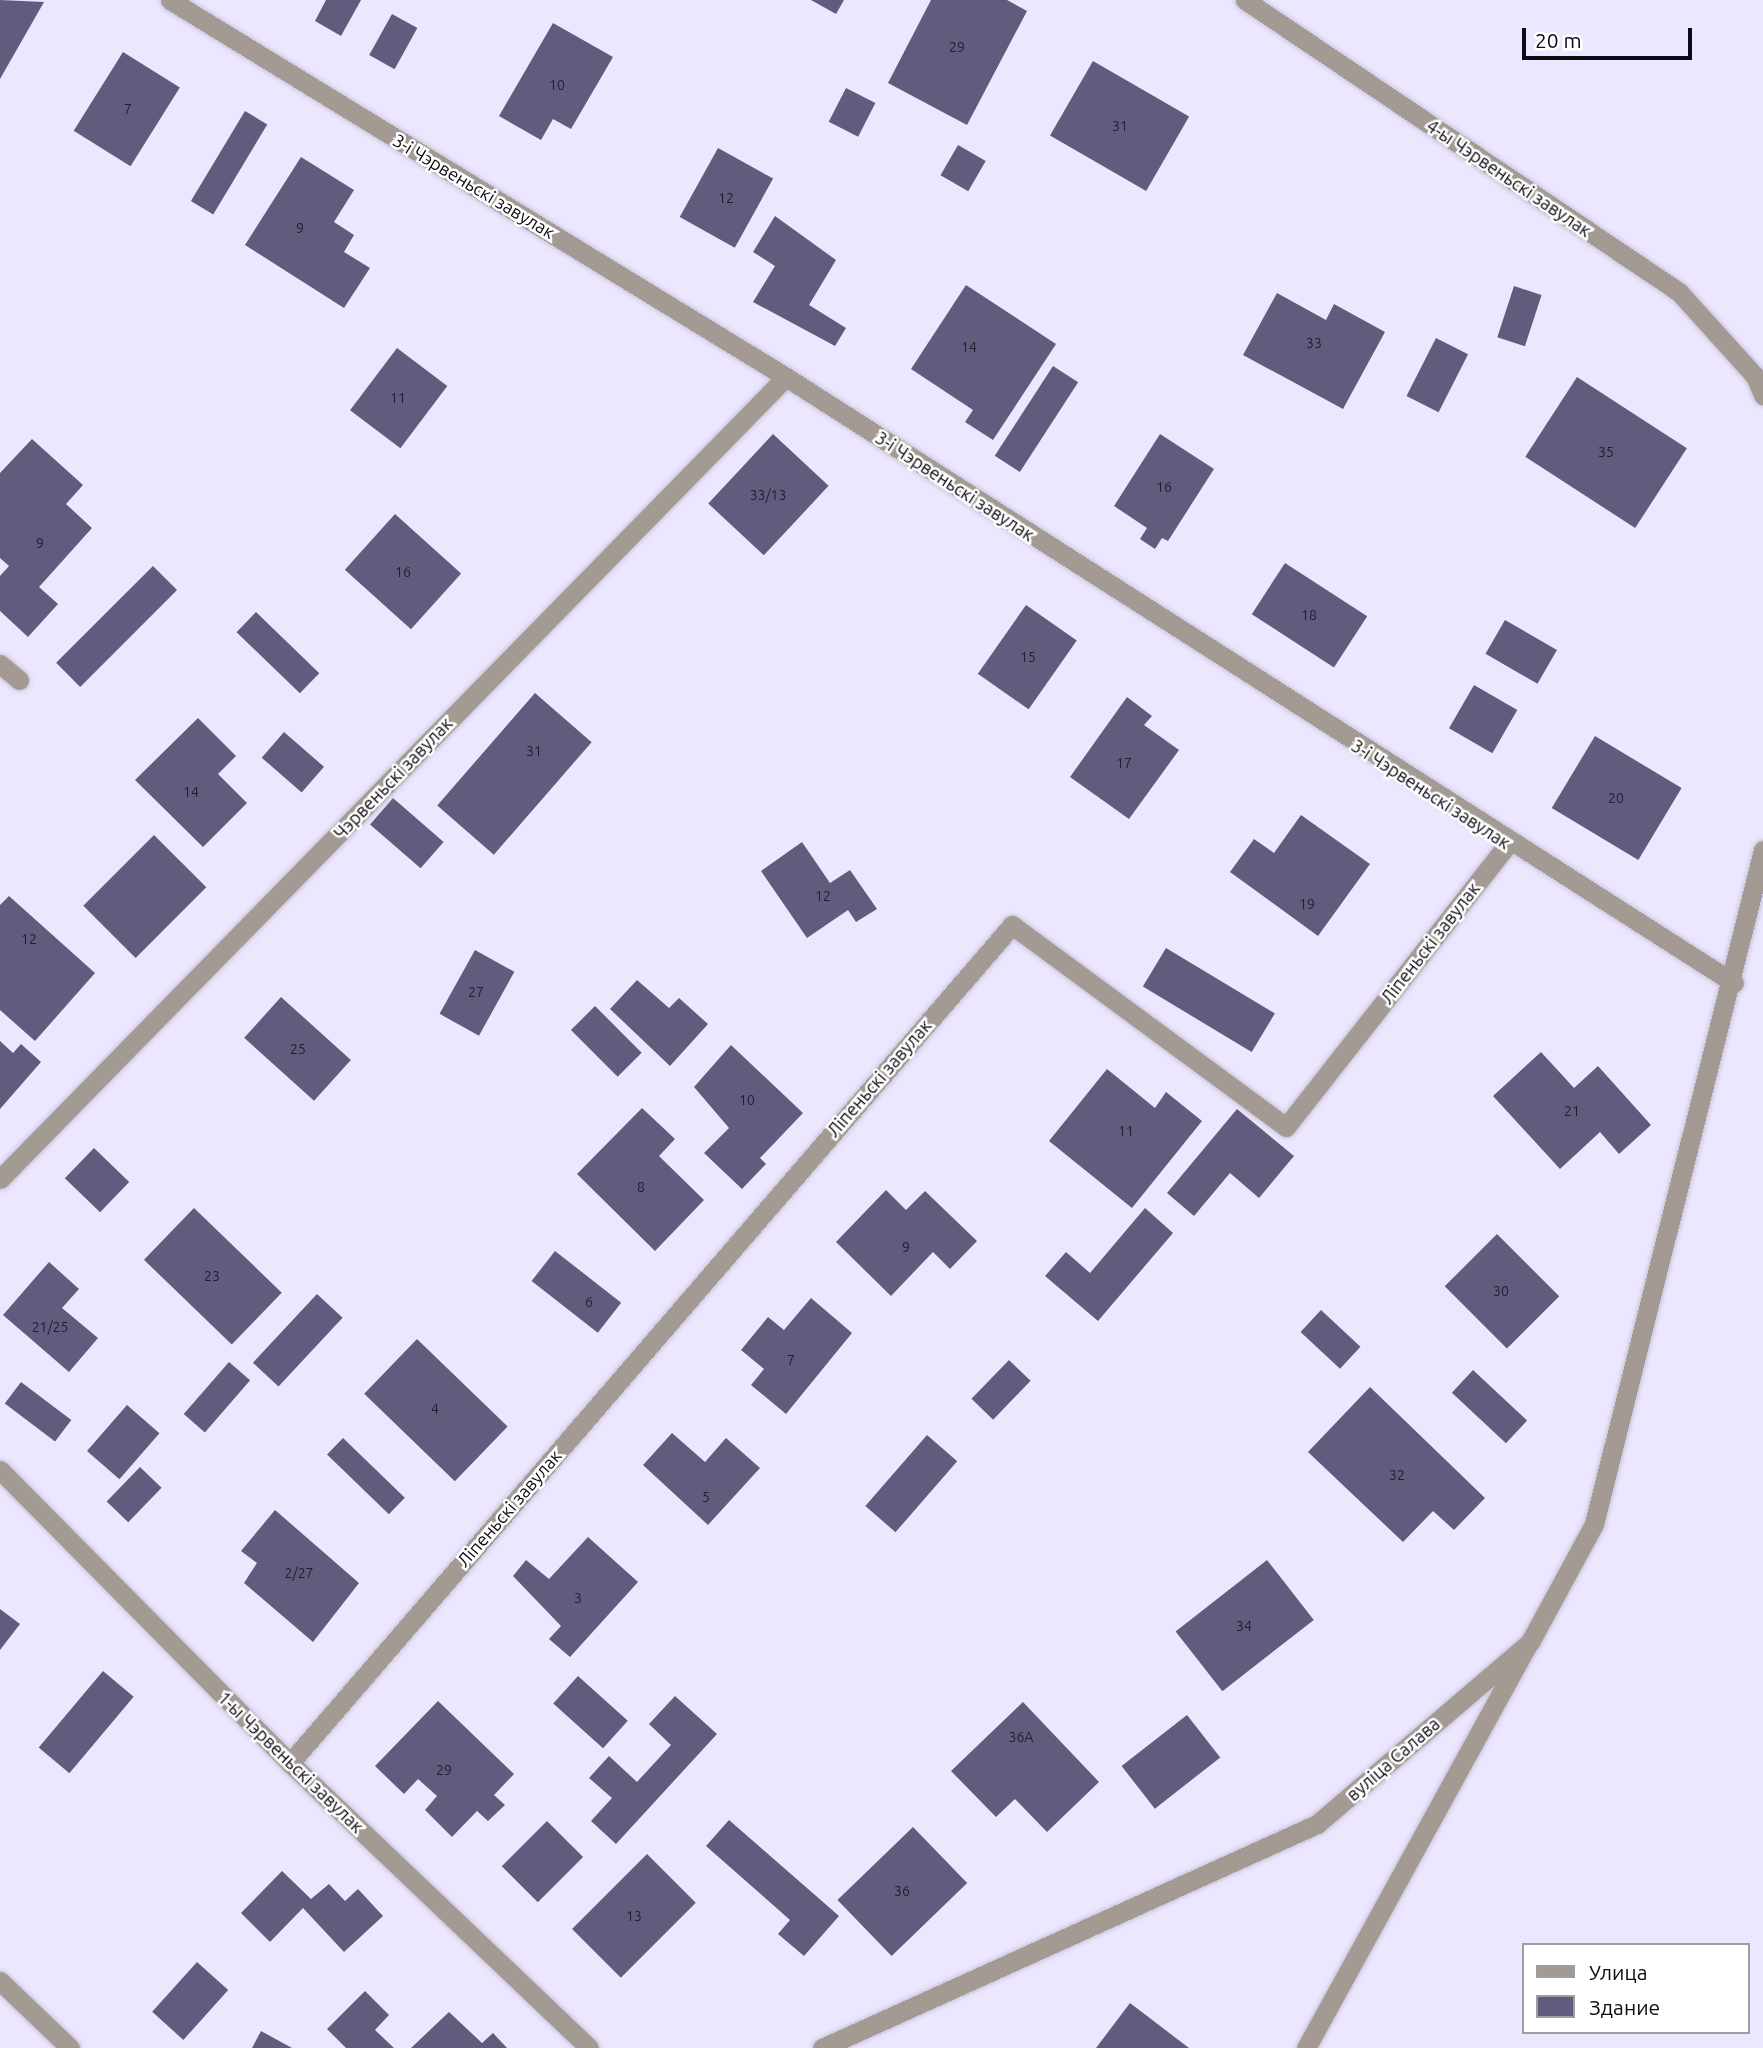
<!DOCTYPE html>
<meta charset="utf-8">
<style>
body{margin:0}
#map{position:relative;width:1763px;height:2048px;overflow:hidden;background:#ece7ff;font-family:Ubuntu,sans-serif}
div>[style]{position:absolute}
.building>*{inset:0;background:#635b7e;transform-origin:0 0}
.roads{filter:drop-shadow(0 0 2px #c8c4d9) drop-shadow(0 0 2px #c8c4d9)}
.minor>*{height:19px;margin:-9.5px;padding:0 9.5px;transform-origin:9.5px;border-radius:9.5px;background:#a49a94}
.tertiary>*{height:19px;margin:-9.5px;padding:0 9.5px;transform-origin:9.5px;border-radius:9.5px;background:#a49a94}
span{translate:-50% -50%;white-space:nowrap;text-align:center;line-height:1.15;-webkit-text-stroke:5px #fff;paint-order:stroke}
.number-label{font-size:14px;color:#221e2d}
.number-label span{-webkit-text-stroke-width:0}
.street-label{font-size:18px;color:#0c0a12}
.legend{position:absolute;left:1522px;top:1943px;width:228px;height:91px;box-sizing:border-box;background:#fff;border:2px solid #9e9da0;margin:0;padding:9px 12px;list-style:none;font-size:21px;color:#0c0a12}
.legend li{display:flex;align-items:center;gap:14px;height:35px}
.legend b{width:35px;border:2px solid #9e9da0}
.scale{position:absolute;left:1522px;top:28px;width:170px;height:32px;box-sizing:border-box;border:4px solid #0c0a12;border-top:0;padding-left:9px;font-size:21px;line-height:24px;white-space:nowrap;color:#0c0a12;-webkit-text-stroke:5px #fff;paint-order:stroke}
</style>
<div id="map">
<div class="building">
<div style="clip-path:polygon(0 0,44px 2px,0 79px)"></div>
<div style="clip-path:polygon(326px 0,361px 0,341px 36px,315px 21px)"></div>
<div style="clip-path:polygon(811px 0,844px 0,836px 14px)"></div>
<div style="clip-path:polygon(931px 0,1007px 0,1027px 11px,967px 125px,888px 83px)"></div>
<div style="left:392px;top:14px;width:29px;height:47px;rotate:29deg"></div>
<div style="clip-path:polygon(553px 23px,613px 57px,571px 129px,553px 119px,541px 140px,499px 116px)"></div>
<div style="left:123px;top:52px;width:67px;height:93px;rotate:32deg"></div>
<div style="left:1093px;top:61px;width:111px;height:86px;rotate:30deg"></div>
<div style="left:846px;top:88px;width:33px;height:38px;rotate:27deg"></div>
<div style="left:245px;top:111px;width:26px;height:105px;rotate:31deg"></div>
<div style="left:958px;top:145px;width:32px;height:35px;rotate:30deg"></div>
<div style="left:718px;top:148px;width:63px;height:79px;rotate:29deg"></div>
<div style="clip-path:polygon(301px 157px,354px 190px,334px 222px,354px 235px,344px 252px,370px 268px,344px 308px,245px 245px)"></div>
<div style="clip-path:polygon(775px 216px,836px 260px,809px 305px,846px 328px,835px 346px,753px 302px,775px 266px,753px 252px)"></div>
<div style="clip-path:polygon(966px 285px,1056px 344px,993px 440px,965px 422px,973px 410px,911px 369px)"></div>
<div style="left:1514px;top:286px;width:29px;height:54px;rotate:18deg"></div>
<div style="clip-path:polygon(1277px 293px,1326px 320px,1334px 304px,1385px 332px,1343px 409px,1243px 355px)"></div>
<div style="left:1436px;top:338px;width:36px;height:65px;rotate:27deg"></div>
<div style="left:397px;top:348px;width:63px;height:78px;rotate:37deg"></div>
<div style="left:1053px;top:366px;width:30px;height:107px;rotate:33deg"></div>
<div style="left:1577px;top:377px;width:131px;height:95px;rotate:33deg"></div>
<div style="left:773px;top:434px;width:76px;height:95px;rotate:43deg"></div>
<div style="clip-path:polygon(1160px 434px,1214px 469px,1168px 541px,1162px 538px,1155px 549px,1140px 539px,1147px 528px,1114px 506px)"></div>
<div style="clip-path:polygon(32px 439px,83px 485px,66px 504px,92px 528px,39px 587px,58px 604px,28px 637px,0 611px,0 576px,9px 566px,0 558px,0 473px)"></div>
<div style="left:395px;top:514px;width:89px;height:75px;rotate:42deg"></div>
<div style="left:1285px;top:563px;width:98px;height:61px;rotate:33deg"></div>
<div style="left:153px;top:566px;width:34px;height:137px;rotate:45deg"></div>
<div style="left:1026px;top:605px;width:62px;height:84px;rotate:35deg"></div>
<div style="left:256px;top:612px;width:88px;height:28px;rotate:44deg"></div>
<div style="left:1505px;top:620px;width:60px;height:39px;rotate:30deg"></div>
<div style="left:1474px;top:685px;width:50px;height:50px;rotate:30deg"></div>
<div style="left:535px;top:693px;width:75px;height:149px;rotate:41deg"></div>
<div style="clip-path:polygon(1127px 697px,1152px 716px,1144px 725px,1179px 750px,1129px 819px,1070px 777px)"></div>
<div style="clip-path:polygon(198px 718px,236px 756px,218px 774px,247px 803px,203px 847px,135px 780px)"></div>
<div style="left:284px;top:732px;width:53px;height:34px;rotate:41deg"></div>
<div style="left:1595px;top:736px;width:101px;height:84px;rotate:31deg"></div>
<div style="left:393px;top:798px;width:67px;height:35px;rotate:41deg"></div>
<div style="clip-path:polygon(1301px 815px,1370px 864px,1318px 936px,1230px 872px,1254px 839px,1274px 853px)"></div>
<div style="left:154px;top:835px;width:74px;height:100px;rotate:45deg"></div>
<div style="clip-path:polygon(802px 842px,830px 883px,850px 870px,877px 909px,856px 922px,848px 910px,807px 938px,761px 871px)"></div>
<div style="clip-path:polygon(9px 896px,95px 973px,35px 1041px,0 1010px,0 905px)"></div>
<div style="left:1166px;top:948px;width:127px;height:45px;rotate:31deg"></div>
<div style="left:475px;top:950px;width:45px;height:73px;rotate:29deg"></div>
<div style="clip-path:polygon(637px 980px,669px 1008px,679px 998px,708px 1024px,670px 1066px,610px 1009px)"></div>
<div style="left:281px;top:997px;width:94px;height:55px;rotate:42deg"></div>
<div style="left:595px;top:1006px;width:66px;height:34px;rotate:45deg"></div>
<div style="clip-path:polygon(0 1041px,13px 1053px,21px 1044px,41px 1062px,0 1109px)"></div>
<div style="clip-path:polygon(731px 1045px,803px 1113px,760px 1158px,766px 1164px,742px 1189px,704px 1153px,729px 1128px,694px 1087px)"></div>
<div style="clip-path:polygon(1541px 1052px,1574px 1088px,1598px 1066px,1651px 1125px,1619px 1154px,1600px 1132px,1560px 1169px,1493px 1096px)"></div>
<div style="clip-path:polygon(1107px 1069px,1155px 1108px,1166px 1092px,1202px 1121px,1132px 1208px,1049px 1141px)"></div>
<div style="clip-path:polygon(642px 1108px,675px 1139px,659px 1156px,704px 1200px,655px 1251px,577px 1174px)"></div>
<div style="clip-path:polygon(1237px 1109px,1294px 1156px,1259px 1198px,1230px 1173px,1194px 1216px,1167px 1193px)"></div>
<div style="left:94px;top:1148px;width:49px;height:42px;rotate:44deg"></div>
<div style="clip-path:polygon(886px 1190px,906px 1210px,925px 1191px,977px 1241px,950px 1269px,933px 1252px,891px 1296px,836px 1242px)"></div>
<div style="left:194px;top:1208px;width:122px;height:72px;rotate:44deg"></div>
<div style="clip-path:polygon(1145px 1208px,1173px 1233px,1098px 1321px,1045px 1276px,1066px 1252px,1090px 1273px)"></div>
<div style="left:1497px;top:1234px;width:88px;height:74px;rotate:45deg"></div>
<div style="left:555px;top:1251px;width:84px;height:38px;rotate:38deg"></div>
<div style="clip-path:polygon(49px 1262px,79px 1289px,62px 1308px,98px 1338px,69px 1372px,3px 1315px)"></div>
<div style="left:317px;top:1294px;width:35px;height:94px;rotate:43deg"></div>
<div style="clip-path:polygon(811px 1298px,852px 1333px,786px 1414px,751px 1385px,764px 1369px,741px 1350px,768px 1317px,784px 1330px)"></div>
<div style="left:1321px;top:1310px;width:54px;height:30px;rotate:43deg"></div>
<div style="left:417px;top:1339px;width:126px;height:76px;rotate:44deg"></div>
<div style="left:1009px;top:1360px;width:30px;height:54px;rotate:44deg"></div>
<div style="left:229px;top:1362px;width:28px;height:69px;rotate:41deg"></div>
<div style="left:1473px;top:1370px;width:74px;height:31px;rotate:43deg"></div>
<div style="left:21px;top:1382px;width:63px;height:27px;rotate:37deg"></div>
<div style="clip-path:polygon(1370px 1387px,1485px 1498px,1454px 1530px,1433px 1511px,1403px 1542px,1308px 1452px)"></div>
<div style="left:127px;top:1405px;width:43px;height:61px;rotate:41deg"></div>
<div style="clip-path:polygon(672px 1433px,705px 1462px,726px 1438px,760px 1468px,708px 1525px,643px 1465px)"></div>
<div style="left:927px;top:1435px;width:40px;height:94px;rotate:41deg"></div>
<div style="left:343px;top:1438px;width:86px;height:23px;rotate:44deg"></div>
<div style="left:140px;top:1467px;width:30px;height:48px;rotate:44deg"></div>
<div style="clip-path:polygon(275px 1510px,359px 1583px,313px 1642px,244px 1583px,257px 1563px,241px 1551px)"></div>
<div style="clip-path:polygon(588px 1537px,638px 1582px,570px 1657px,549px 1639px,561px 1626px,513px 1576px,526px 1560px,549px 1579px)"></div>
<div style="left:1267px;top:1560px;width:76px;height:116px;rotate:52deg"></div>
<div style="clip-path:polygon(0 1609px,20px 1624px,0 1650px)"></div>
<div style="left:103px;top:1671px;width:40px;height:100px;rotate:40deg"></div>
<div style="left:578px;top:1676px;width:67px;height:37px;rotate:42deg"></div>
<div style="clip-path:polygon(675px 1696px,717px 1734px,616px 1844px,591px 1821px,612px 1798px,589px 1778px,609px 1756px,637px 1782px,671px 1745px,649px 1724px)"></div>
<div style="clip-path:polygon(438px 1701px,514px 1774px,494px 1795px,505px 1805px,488px 1821px,477px 1811px,452px 1837px,425px 1810px,437px 1796px,418px 1779px,404px 1794px,375px 1766px)"></div>
<div style="clip-path:polygon(1023px 1702px,1099px 1782px,1047px 1832px,1015px 1799px,996px 1817px,951px 1771px)"></div>
<div style="left:1187px;top:1715px;width:54px;height:83px;rotate:52deg"></div>
<div style="clip-path:polygon(729px 1820px,839px 1916px,804px 1956px,778px 1934px,790px 1920px,706px 1846px)"></div>
<div style="left:547px;top:1821px;width:51px;height:64px;rotate:45deg"></div>
<div style="left:913px;top:1827px;width:78px;height:105px;rotate:46deg"></div>
<div style="left:647px;top:1854px;width:69px;height:106px;rotate:45deg"></div>
<div style="clip-path:polygon(282px 1871px,311px 1899px,329px 1884px,345px 1901px,358px 1889px,383px 1916px,344px 1952px,303px 1908px,270px 1942px,241px 1913px)"></div>
<div style="left:197px;top:1962px;width:42px;height:67px;rotate:42deg"></div>
<div style="clip-path:polygon(365px 1991px,389px 2015px,375px 2030px,394px 2048px,346px 2048px,327px 2029px)"></div>
<div style="clip-path:polygon(1130px 2003px,1189px 2048px,1096px 2048px)"></div>
<div style="clip-path:polygon(449px 2012px,482px 2043px,493px 2033px,507px 2048px,411px 2048px)"></div>
<div style="clip-path:polygon(261px 2031px,292px 2048px,252px 2048px)"></div>
</div>
<div class="roads">
<div class="minor">
<div style="left:170px;top:0;width:722px;rotate:31.47deg"></div>
<div style="left:786px;top:377px;width:1125px;rotate:32.59deg"></div>
<div style="left:0;top:664px;width:25px;rotate:40deg"></div>
<div style="left:0;top:1179px;width:1123px;rotate:-45.58deg"></div>
<div style="left:0;top:1470px;width:412px;rotate:45.3deg"></div>
<div style="left:290px;top:1763px;width:413px;rotate:43.6deg"></div>
<div style="left:290px;top:1763px;width:1106px;rotate:-49.25deg"></div>
<div style="left:1012px;top:925px;width:340px;rotate:36.4deg"></div>
<div style="left:1286px;top:1127px;width:360px;rotate:-51.9deg"></div>
<div style="left:0;top:1981px;width:97px;rotate:43.7deg"></div>
<div style="left:1306px;top:2048px;width:461px;rotate:-61.2deg"></div>
</div>
<div class="tertiary">
<div style="left:1245px;top:0;width:523px;rotate:33.93deg"></div>
<div style="left:1679px;top:292px;width:113px;rotate:47.9deg"></div>
<div style="left:1755px;top:376px;width:21px;rotate:67deg"></div>
<div style="left:822px;top:2048px;width:543px;rotate:-24.35deg"></div>
<div style="left:1317px;top:1824px;width:280px;rotate:-40.5deg"></div>
<div style="left:1530px;top:1642px;width:134px;rotate:-61.5deg"></div>
<div style="left:1594px;top:1524px;width:695px;rotate:-75.92deg"></div>
</div>
</div>
<div class="number-label">
<span style="left:957px;top:47px">29</span>
<span style="left:557px;top:85px">10</span>
<span style="left:128px;top:109px">7</span>
<span style="left:1120px;top:126px">31</span>
<span style="left:726px;top:198px">12</span>
<span style="left:300px;top:228px">9</span>
<span style="left:1314px;top:343px">33</span>
<span style="left:969px;top:347px">14</span>
<span style="left:398px;top:398px">11</span>
<span style="left:1606px;top:452px">35</span>
<span style="left:1164px;top:487px">16</span>
<span style="left:768px;top:495px">33/13</span>
<span style="left:40px;top:543px">9</span>
<span style="left:403px;top:572px">16</span>
<span style="left:1309px;top:615px">18</span>
<span style="left:1028px;top:657px">15</span>
<span style="left:534px;top:751px">31</span>
<span style="left:1124px;top:763px">17</span>
<span style="left:191px;top:792px">14</span>
<span style="left:1616px;top:798px">20</span>
<span style="left:823px;top:896px">12</span>
<span style="left:1307px;top:904px">19</span>
<span style="left:29px;top:939px">12</span>
<span style="left:476px;top:992px">27</span>
<span style="left:298px;top:1049px">25</span>
<span style="left:747px;top:1100px">10</span>
<span style="left:1572px;top:1111px">21</span>
<span style="left:1126px;top:1131px">11</span>
<span style="left:641px;top:1187px">8</span>
<span style="left:906px;top:1247px">9</span>
<span style="left:212px;top:1276px">23</span>
<span style="left:1501px;top:1291px">30</span>
<span style="left:589px;top:1302px">6</span>
<span style="left:50px;top:1327px">21/25</span>
<span style="left:791px;top:1360px">7</span>
<span style="left:435px;top:1409px">4</span>
<span style="left:1397px;top:1475px">32</span>
<span style="left:706px;top:1497px">5</span>
<span style="left:299px;top:1573px">2/27</span>
<span style="left:578px;top:1598px">3</span>
<span style="left:1244px;top:1626px">34</span>
<span style="left:1021px;top:1737px">36А</span>
<span style="left:444px;top:1770px">29</span>
<span style="left:902px;top:1891px">36</span>
<span style="left:634px;top:1916px">13</span>
</div>
<div class="street-label">
<span style="left:1509px;top:178px;rotate:34deg">4-ы Чэрвеньскі завулак</span>
<span style="left:474px;top:186px;rotate:31deg">3-і Чэрвеньскі завулак</span>
<span style="left:955px;top:486px;rotate:33deg">3-і Чэрвеньскі завулак</span>
<span style="left:393px;top:778px;rotate:-46deg">Чэрвеньскі завулак</span>
<span style="left:1431px;top:794px;rotate:33deg">3-і Чэрвеньскі завулак</span>
<span style="left:1430px;top:943px;rotate:-52deg">Ліпеньскі завулак</span>
<span style="left:879px;top:1078px;rotate:-49deg">Ліпеньскі завулак</span>
<span style="left:509px;top:1508px;rotate:-49deg">Ліпеньскі завулак</span>
<span style="left:1393px;top:1759px;rotate:-41deg">вуліца Салава</span>
<span style="left:291px;top:1762px;rotate:44deg">1-ы Чэрвеньскі завулак</span>
</div>
<ul class="legend">
<li><b style="height:9px;background:#a49a94"></b>Улица</li>
<li><b style="height:19px;background:#635b7e"></b>Здание</li>
</ul>
<div class="scale">20 m</div>
</div>
